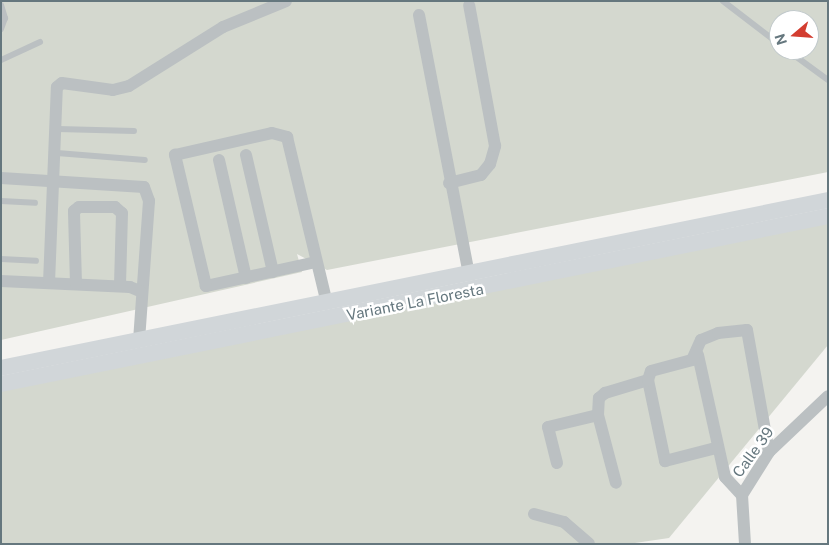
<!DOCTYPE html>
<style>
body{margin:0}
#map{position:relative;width:829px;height:545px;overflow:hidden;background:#f4f3f0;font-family:"Public Sans",sans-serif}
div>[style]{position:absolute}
.green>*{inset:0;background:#d4d8cf}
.lane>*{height:6px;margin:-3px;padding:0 3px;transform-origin:3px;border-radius:3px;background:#bbc0c2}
.street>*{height:12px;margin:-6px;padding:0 6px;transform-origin:6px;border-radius:6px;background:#bbc0c2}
.secondary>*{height:16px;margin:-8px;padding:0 8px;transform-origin:8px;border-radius:8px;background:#d1d6d9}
span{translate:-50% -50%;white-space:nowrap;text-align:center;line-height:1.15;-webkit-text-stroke:5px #fff;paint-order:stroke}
.street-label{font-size:15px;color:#65777e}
.frame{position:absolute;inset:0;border:2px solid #65777e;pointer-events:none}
.north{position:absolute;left:769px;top:10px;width:50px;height:50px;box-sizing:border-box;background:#fff;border:1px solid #c1c9cb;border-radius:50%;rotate:252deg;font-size:14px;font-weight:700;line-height:20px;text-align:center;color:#65777e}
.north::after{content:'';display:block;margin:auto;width:18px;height:22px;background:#d33d30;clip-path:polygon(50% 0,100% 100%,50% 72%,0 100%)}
</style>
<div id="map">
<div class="green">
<div style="clip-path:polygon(evenodd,1px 1px,828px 1px,828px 172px,327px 270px,297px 254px,302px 272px,1px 340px,1px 1px,779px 20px,809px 20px,809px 50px,779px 50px,779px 20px)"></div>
<div style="clip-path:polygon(828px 218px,828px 345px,669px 538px,628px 544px,1px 544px,1px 389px)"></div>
</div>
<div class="lane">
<div style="left:723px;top:1px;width:71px;rotate:37.5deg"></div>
<div style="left:1px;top:5px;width:14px;rotate:73deg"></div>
<div style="left:5px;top:18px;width:12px;rotate:110deg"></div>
<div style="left:787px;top:50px;width:51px;rotate:36.2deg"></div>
<div style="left:1px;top:60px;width:43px;rotate:-24.8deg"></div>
<div style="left:58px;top:129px;width:76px;rotate:1.5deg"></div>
<div style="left:57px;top:153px;width:88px;rotate:4.5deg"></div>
<div style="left:1px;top:201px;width:34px;rotate:3deg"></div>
<div style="left:1px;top:259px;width:35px;rotate:3deg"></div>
</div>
<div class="street">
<div style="left:419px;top:15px;width:264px;rotate:79.1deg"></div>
<div style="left:246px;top:155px;width:120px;rotate:77deg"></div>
<div style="left:219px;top:160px;width:121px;rotate:77.1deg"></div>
<div style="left:1px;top:178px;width:143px;rotate:3.6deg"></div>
<div style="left:144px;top:187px;width:15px;rotate:70deg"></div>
<div style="left:149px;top:201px;width:139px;rotate:94.1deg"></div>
<div style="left:449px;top:183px;width:33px;rotate:-14deg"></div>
<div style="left:481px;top:175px;width:14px;rotate:-51deg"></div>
<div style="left:490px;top:164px;width:19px;rotate:-74deg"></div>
<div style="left:495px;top:146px;width:143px;rotate:-100.4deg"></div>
<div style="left:316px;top:262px;width:113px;rotate:167.7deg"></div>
<div style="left:206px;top:286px;width:135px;rotate:-103.3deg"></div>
<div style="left:175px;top:155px;width:99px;rotate:-12.8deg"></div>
<div style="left:272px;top:133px;width:16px;rotate:15deg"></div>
<div style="left:287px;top:137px;width:171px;rotate:76.5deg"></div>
<div style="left:1px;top:281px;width:129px;rotate:2.7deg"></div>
<div style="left:130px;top:287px;width:11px;rotate:22deg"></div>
<div style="left:49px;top:283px;width:196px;rotate:-87.7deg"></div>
<div style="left:57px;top:87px;width:6px;rotate:-39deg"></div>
<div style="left:62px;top:83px;width:51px;rotate:7.8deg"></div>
<div style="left:113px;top:90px;width:16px;rotate:-14deg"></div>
<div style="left:129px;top:86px;width:111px;rotate:-32.1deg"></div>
<div style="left:223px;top:27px;width:68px;rotate:-22.4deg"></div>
<div style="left:76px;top:284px;width:73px;rotate:-91.6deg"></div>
<div style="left:74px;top:211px;width:6px;rotate:-39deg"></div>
<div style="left:79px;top:207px;width:36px"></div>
<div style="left:115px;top:207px;width:9px;rotate:41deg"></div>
<div style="left:122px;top:213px;width:73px;rotate:91.6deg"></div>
<div style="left:698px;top:355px;width:125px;rotate:77.5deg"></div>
<div style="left:725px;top:477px;width:25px;rotate:47deg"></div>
<div style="left:648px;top:380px;width:83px;rotate:78.1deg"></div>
<div style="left:665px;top:461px;width:53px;rotate:-14.3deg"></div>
<div style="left:598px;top:415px;width:70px;rotate:75.2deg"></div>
<div style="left:557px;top:463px;width:37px;rotate:-104deg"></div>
<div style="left:548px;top:427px;width:51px;rotate:-13.5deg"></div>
<div style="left:598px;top:415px;width:17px;rotate:-87deg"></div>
<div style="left:599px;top:398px;width:8px;rotate:-40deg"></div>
<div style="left:605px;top:393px;width:45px;rotate:-16.8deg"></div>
<div style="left:648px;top:380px;width:9px;rotate:-72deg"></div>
<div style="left:651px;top:371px;width:42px;rotate:-15deg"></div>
<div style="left:692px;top:360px;width:22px;rotate:-66deg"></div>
<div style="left:701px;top:340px;width:18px;rotate:-22deg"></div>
<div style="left:718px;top:333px;width:29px;rotate:-6deg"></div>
<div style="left:747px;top:330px;width:124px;rotate:79.8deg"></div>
<div style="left:534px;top:514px;width:31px;rotate:15deg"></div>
<div style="left:564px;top:522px;width:33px;rotate:41deg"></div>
<div style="left:745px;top:544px;width:49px;rotate:-93.5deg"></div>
<div style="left:742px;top:495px;width:51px;rotate:-57.9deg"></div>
<div style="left:769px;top:452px;width:81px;rotate:-43.5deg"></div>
</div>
<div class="secondary">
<div style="left:1px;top:368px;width:844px;rotate:-11.48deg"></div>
<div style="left:1px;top:384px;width:844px;rotate:-11.48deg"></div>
</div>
<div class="street-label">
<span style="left:415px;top:302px;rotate:-11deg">Variante La Floresta</span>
<span style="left:753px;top:452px;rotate:-54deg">Calle 39</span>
</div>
<div class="frame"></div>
<div class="north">N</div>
</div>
